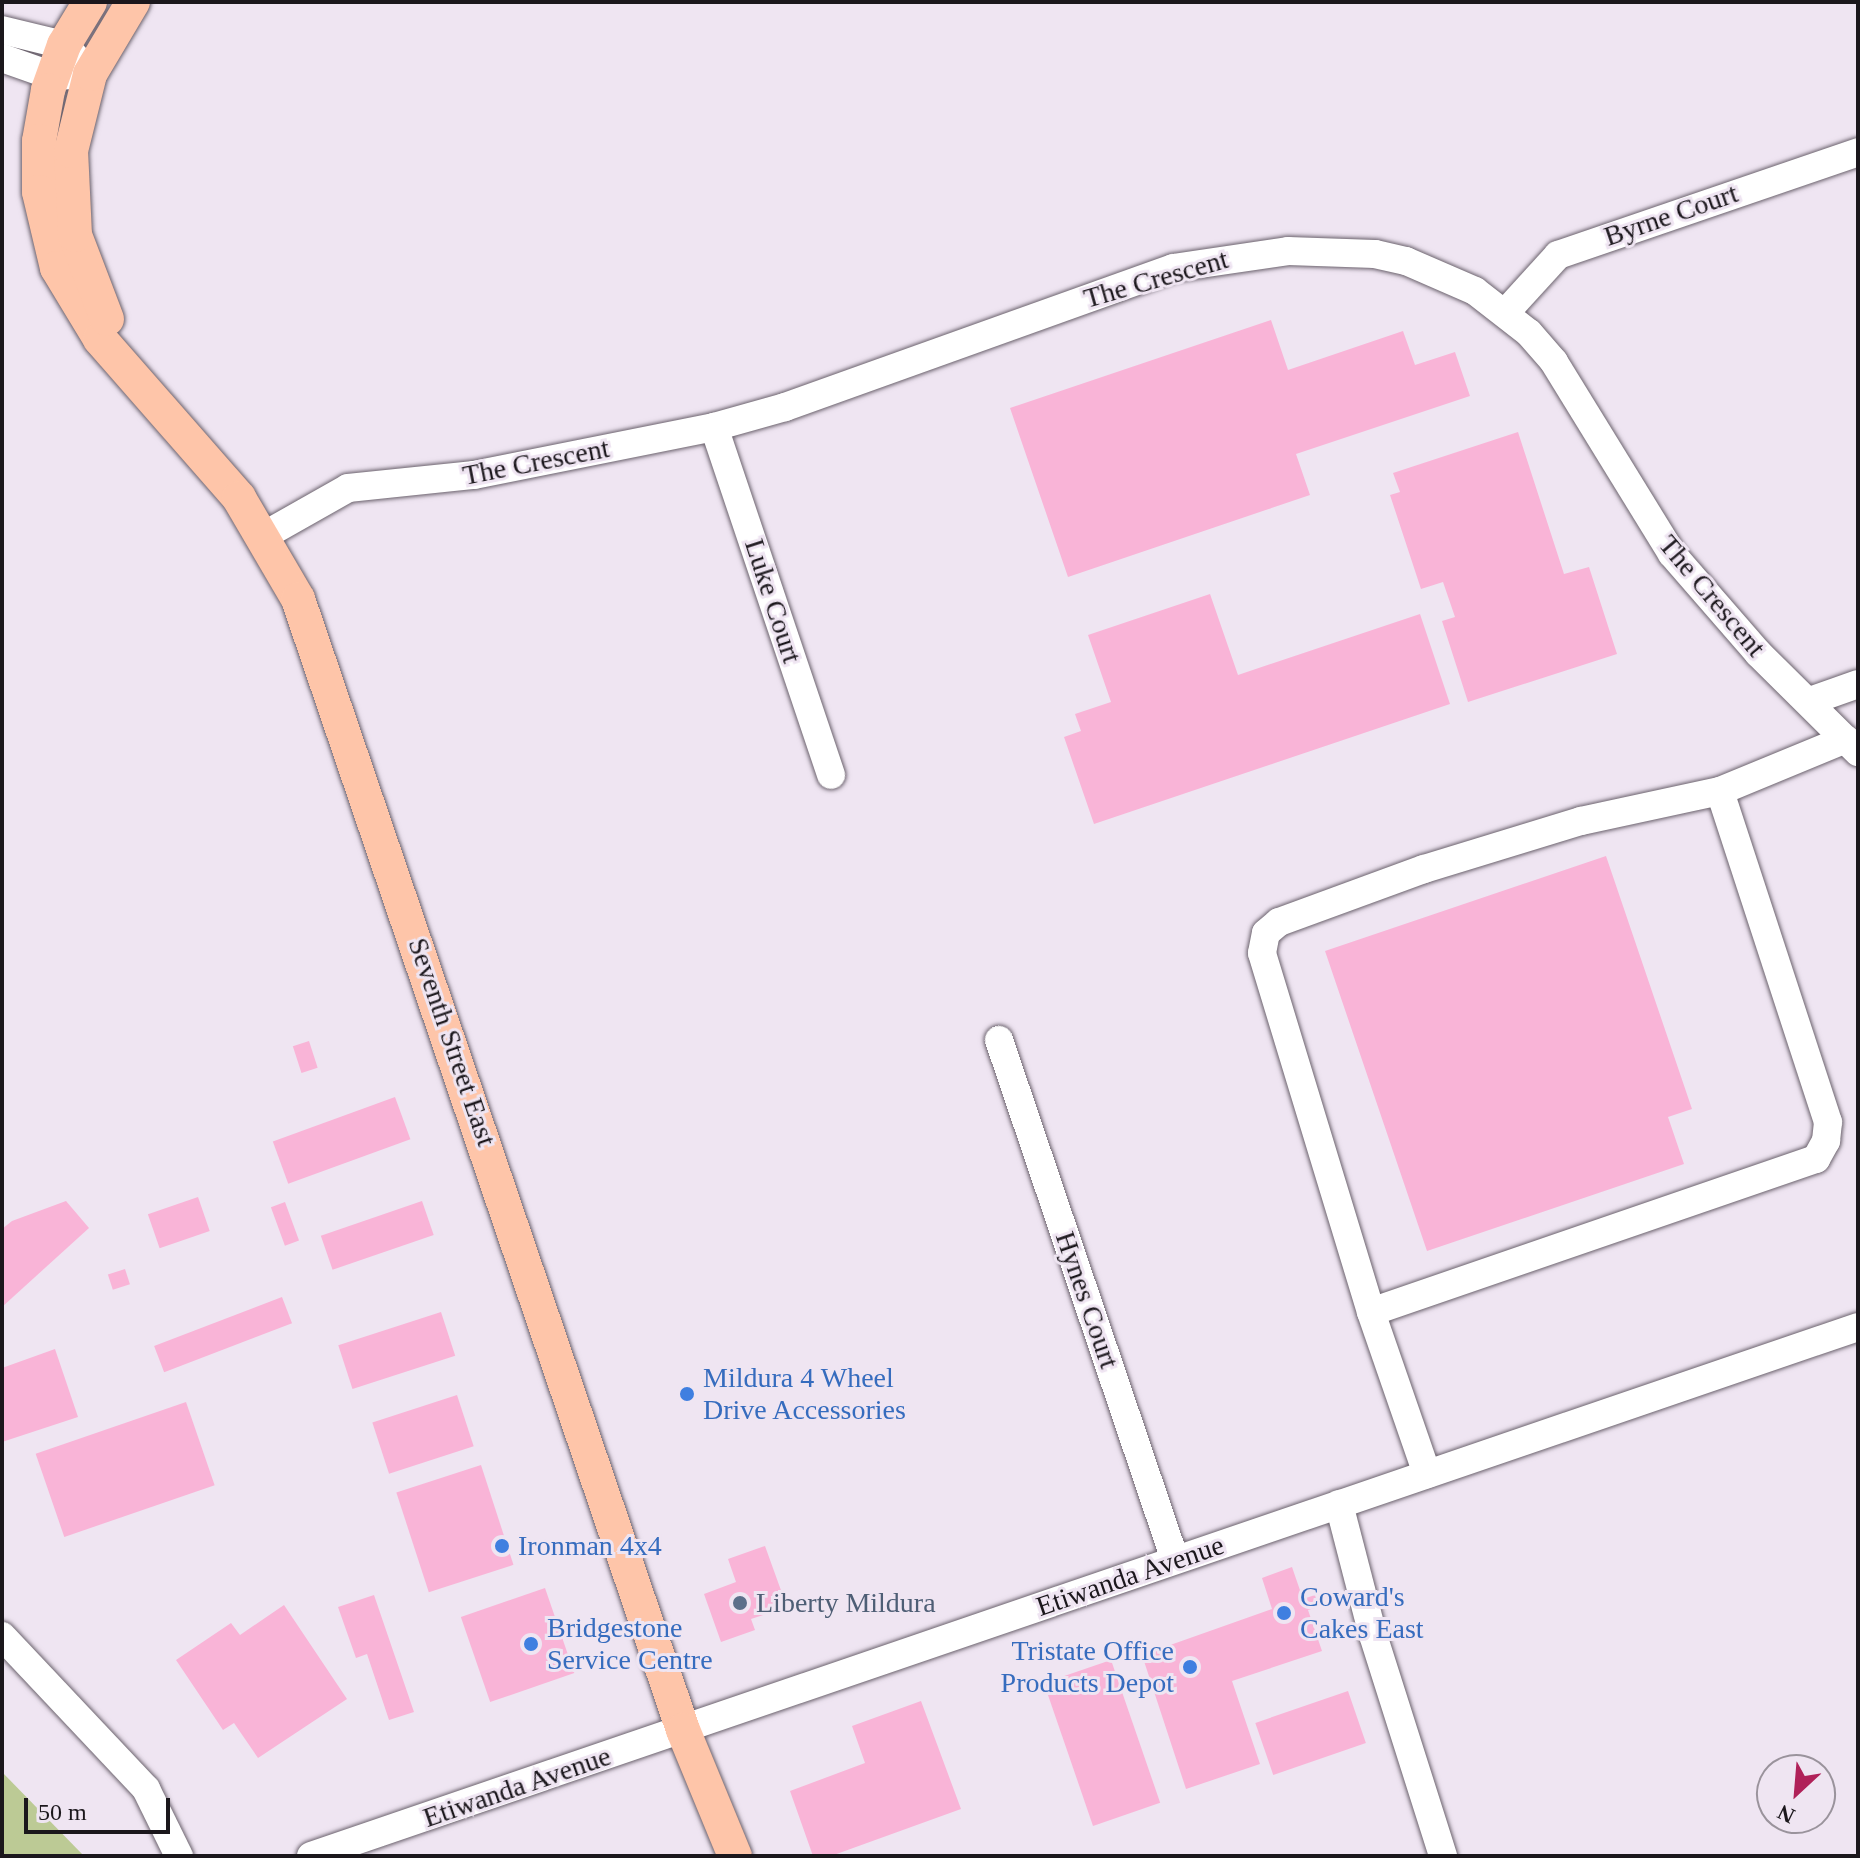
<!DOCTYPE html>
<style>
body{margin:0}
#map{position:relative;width:1860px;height:1858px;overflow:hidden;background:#efe5f2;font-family:"Times New Roman",serif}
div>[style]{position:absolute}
.green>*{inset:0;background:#bcca95}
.building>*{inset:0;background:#f9b4d7;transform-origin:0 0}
.roads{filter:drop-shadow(0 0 2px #6b626d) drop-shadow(0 0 2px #6b626d)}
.minor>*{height:28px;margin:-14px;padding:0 14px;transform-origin:14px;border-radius:14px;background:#fff}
.major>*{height:34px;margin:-17px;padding:0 17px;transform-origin:17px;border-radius:17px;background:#fec5a9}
.dots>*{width:22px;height:22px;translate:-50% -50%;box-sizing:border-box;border:4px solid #efe5f2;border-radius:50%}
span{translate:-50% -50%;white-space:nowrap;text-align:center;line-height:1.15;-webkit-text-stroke:6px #efe5f2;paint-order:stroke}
.street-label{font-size:28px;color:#1b171c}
.shop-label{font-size:28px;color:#366cbe}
.left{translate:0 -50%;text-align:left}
.right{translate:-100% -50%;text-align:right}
.service-label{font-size:28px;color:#4e5e75}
.frame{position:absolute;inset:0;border:4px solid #1b171c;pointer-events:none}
.north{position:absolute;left:1756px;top:1754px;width:80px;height:80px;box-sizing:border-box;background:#efe5f2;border:2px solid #9a939c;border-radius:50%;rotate:206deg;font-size:22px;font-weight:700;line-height:32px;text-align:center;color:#1b171c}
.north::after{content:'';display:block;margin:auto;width:28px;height:36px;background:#b02159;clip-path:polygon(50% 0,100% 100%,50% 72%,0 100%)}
.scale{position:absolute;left:24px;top:1798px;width:146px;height:36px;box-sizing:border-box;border:4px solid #1b171c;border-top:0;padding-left:10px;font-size:24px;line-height:28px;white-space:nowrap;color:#1b171c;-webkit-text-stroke:6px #efe5f2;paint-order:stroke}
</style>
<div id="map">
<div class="green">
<div style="clip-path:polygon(2px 1772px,84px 1856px,2px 1856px)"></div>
</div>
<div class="building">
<div style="clip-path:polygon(1271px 320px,1288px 370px,1403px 331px,1415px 365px,1455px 352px,1470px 396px,1296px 454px,1310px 495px,1068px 577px,1010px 408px)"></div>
<div style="clip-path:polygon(1518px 432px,1564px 574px,1589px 567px,1617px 654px,1468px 702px,1442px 621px,1455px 617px,1443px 582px,1421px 589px,1390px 495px,1400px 492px,1393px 473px)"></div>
<div style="clip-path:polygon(1210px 594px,1238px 675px,1420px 614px,1450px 704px,1094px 824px,1064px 737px,1081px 731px,1075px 714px,1111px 702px,1088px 635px)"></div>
<div style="clip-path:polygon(1606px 856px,1692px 1109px,1668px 1117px,1684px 1164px,1427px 1251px,1325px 951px)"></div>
<div style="left:309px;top:1041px;width:28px;height:17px;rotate:72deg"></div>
<div style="left:395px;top:1097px;width:45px;height:130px;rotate:70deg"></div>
<div style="left:198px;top:1197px;width:36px;height:53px;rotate:71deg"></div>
<div style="clip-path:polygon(66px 1201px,89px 1228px,2px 1307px,2px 1229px,12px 1221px)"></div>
<div style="left:422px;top:1201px;width:36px;height:107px;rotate:71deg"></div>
<div style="left:285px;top:1202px;width:41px;height:15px;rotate:70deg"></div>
<div style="left:125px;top:1269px;width:16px;height:18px;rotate:72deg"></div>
<div style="left:282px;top:1297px;width:28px;height:137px;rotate:69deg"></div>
<div style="left:441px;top:1312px;width:46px;height:108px;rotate:72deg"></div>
<div style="clip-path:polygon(55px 1349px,78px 1417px,2px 1442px,2px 1368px)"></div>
<div style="left:457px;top:1395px;width:54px;height:89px;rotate:72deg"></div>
<div style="left:186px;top:1402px;width:88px;height:159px;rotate:71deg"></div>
<div style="left:481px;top:1465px;width:105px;height:89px;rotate:72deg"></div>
<div style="clip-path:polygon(765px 1546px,787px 1607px,751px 1619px,755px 1630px,721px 1642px,704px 1594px,736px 1582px,728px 1559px)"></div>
<div style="clip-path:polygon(1292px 1567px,1303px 1599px,1315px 1595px,1318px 1607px,1308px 1610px,1322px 1651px,1232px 1681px,1260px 1764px,1186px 1789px,1142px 1655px,1272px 1609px,1262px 1578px)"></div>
<div style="left:545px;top:1588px;width:90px;height:89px;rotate:71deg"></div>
<div style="clip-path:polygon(374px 1595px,414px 1712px,389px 1720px,367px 1654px,356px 1658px,338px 1607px)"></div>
<div style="clip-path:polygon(284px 1605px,347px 1699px,258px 1758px,234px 1723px,223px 1730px,176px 1660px,231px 1623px,240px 1635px)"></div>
<div style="left:1111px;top:1660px;width:151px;height:71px;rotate:71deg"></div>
<div style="left:1348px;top:1691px;width:55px;height:98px;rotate:71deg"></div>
<div style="clip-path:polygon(921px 1701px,961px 1809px,831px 1856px,813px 1856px,790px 1791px,865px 1763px,852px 1726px)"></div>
</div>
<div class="roads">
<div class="minor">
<div style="left:2px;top:30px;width:64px;rotate:13.6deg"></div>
<div style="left:64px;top:45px;width:22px;rotate:47deg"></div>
<div style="left:2px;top:58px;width:54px;rotate:19.4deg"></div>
<div style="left:53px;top:76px;width:20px;rotate:-3deg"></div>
<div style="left:1506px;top:312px;width:77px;rotate:-47.6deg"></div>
<div style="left:1558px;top:255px;width:317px;rotate:-18.9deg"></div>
<div style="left:714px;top:427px;width:367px;rotate:71.4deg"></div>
<div style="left:265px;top:535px;width:95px;rotate:-29.5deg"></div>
<div style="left:348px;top:488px;width:127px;rotate:-5.9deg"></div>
<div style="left:474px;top:475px;width:245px;rotate:-11.3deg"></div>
<div style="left:714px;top:427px;width:74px;rotate:-15.7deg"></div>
<div style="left:785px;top:407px;width:412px;rotate:-19.7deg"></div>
<div style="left:1173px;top:268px;width:116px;rotate:-8.4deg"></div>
<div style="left:1288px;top:251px;width:87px;rotate:2deg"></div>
<div style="left:1375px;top:254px;width:32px;rotate:13deg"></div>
<div style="left:1406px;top:261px;width:75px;rotate:23.5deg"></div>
<div style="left:1475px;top:291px;width:68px;rotate:37.9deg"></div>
<div style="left:1529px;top:333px;width:38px;rotate:49deg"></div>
<div style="left:1554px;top:362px;width:225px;rotate:58.4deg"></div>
<div style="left:1672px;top:554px;width:131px;rotate:49deg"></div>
<div style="left:1758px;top:653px;width:141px;rotate:44.7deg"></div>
<div style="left:1810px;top:701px;width:51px;rotate:-19.5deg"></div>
<div style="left:999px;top:1040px;width:549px;rotate:71.3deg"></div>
<div style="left:1371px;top:1312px;width:471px;rotate:-19deg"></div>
<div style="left:1816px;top:1159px;width:21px;rotate:-61deg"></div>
<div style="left:1826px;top:1141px;width:19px;rotate:-84deg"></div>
<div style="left:1828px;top:1122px;width:348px;rotate:-108.1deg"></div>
<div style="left:1427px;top:1474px;width:171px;rotate:-109.1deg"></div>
<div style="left:1371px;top:1312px;width:375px;rotate:-106.9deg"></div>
<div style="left:1262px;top:953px;width:20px;rotate:-79deg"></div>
<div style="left:1266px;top:933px;width:17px;rotate:-40deg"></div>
<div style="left:1279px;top:922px;width:154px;rotate:-20.1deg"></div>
<div style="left:1424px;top:869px;width:164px;rotate:-17deg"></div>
<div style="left:1581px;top:821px;width:142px;rotate:-12.2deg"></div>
<div style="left:1720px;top:791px;width:136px;rotate:-22.4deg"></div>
<div style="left:1339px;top:1504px;width:135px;rotate:75.5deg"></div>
<div style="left:1373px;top:1635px;width:232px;rotate:72.4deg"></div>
<div style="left:2px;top:1636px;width:210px;rotate:46.7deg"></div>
<div style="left:146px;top:1789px;width:75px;rotate:63.8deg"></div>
<div style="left:311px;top:1856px;width:1635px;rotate:-18.88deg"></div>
</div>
<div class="major">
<div style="left:90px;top:2px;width:50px;rotate:121.2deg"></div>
<div style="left:64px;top:45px;width:48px;rotate:109.6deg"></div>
<div style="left:48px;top:90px;width:52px;rotate:100deg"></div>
<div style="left:39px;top:141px;width:51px;rotate:90deg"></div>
<div style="left:39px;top:192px;width:78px;rotate:76.7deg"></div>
<div style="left:57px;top:268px;width:83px;rotate:58.8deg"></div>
<div style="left:100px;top:339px;width:211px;rotate:48.8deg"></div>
<div style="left:239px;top:498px;width:117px;rotate:59.7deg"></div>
<div style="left:298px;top:599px;width:1195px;rotate:71.2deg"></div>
<div style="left:683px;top:1730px;width:136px;rotate:67.6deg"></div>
<div style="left:107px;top:319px;width:90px;rotate:-110.9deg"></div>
<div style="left:75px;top:235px;width:84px;rotate:-92.7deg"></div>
<div style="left:71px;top:151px;width:79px;rotate:-76.1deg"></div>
<div style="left:90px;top:74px;width:84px;rotate:-59.2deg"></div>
</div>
</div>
<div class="dots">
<div style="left:687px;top:1394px;background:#3f7fe0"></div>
<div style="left:502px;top:1546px;background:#3f7fe0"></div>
<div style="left:740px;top:1603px;background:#5c6f8a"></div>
<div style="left:1284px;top:1613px;background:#3f7fe0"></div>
<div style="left:531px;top:1644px;background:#3f7fe0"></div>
<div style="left:1190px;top:1667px;background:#3f7fe0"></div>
</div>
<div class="street-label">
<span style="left:1671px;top:215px;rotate:-19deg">Byrne Court</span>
<span style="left:1156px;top:279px;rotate:-16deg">The Crescent</span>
<span style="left:536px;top:462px;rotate:-11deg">The Crescent</span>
<span style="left:1712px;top:596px;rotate:50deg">The Crescent</span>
<span style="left:773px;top:601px;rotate:72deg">Luke Court</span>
<span style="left:452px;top:1042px;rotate:71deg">Seventh Street East</span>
<span style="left:1087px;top:1300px;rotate:71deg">Hynes Court</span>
<span style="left:1130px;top:1576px;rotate:-19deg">Etiwanda Avenue</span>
<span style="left:517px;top:1787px;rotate:-19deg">Etiwanda Avenue</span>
</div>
<div class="shop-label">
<span class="left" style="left:703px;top:1394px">Mildura 4 Wheel<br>Drive Accessories</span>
<span class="left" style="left:518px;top:1546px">Ironman 4x4</span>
<span class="left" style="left:1300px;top:1613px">Coward's<br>Cakes East</span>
<span class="left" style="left:547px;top:1644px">Bridgestone<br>Service Centre</span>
<span class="right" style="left:1174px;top:1667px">Tristate Office<br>Products Depot</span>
</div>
<div class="service-label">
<span class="left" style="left:756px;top:1603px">Liberty Mildura</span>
</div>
<div class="frame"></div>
<div class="north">N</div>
<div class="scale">50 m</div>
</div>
